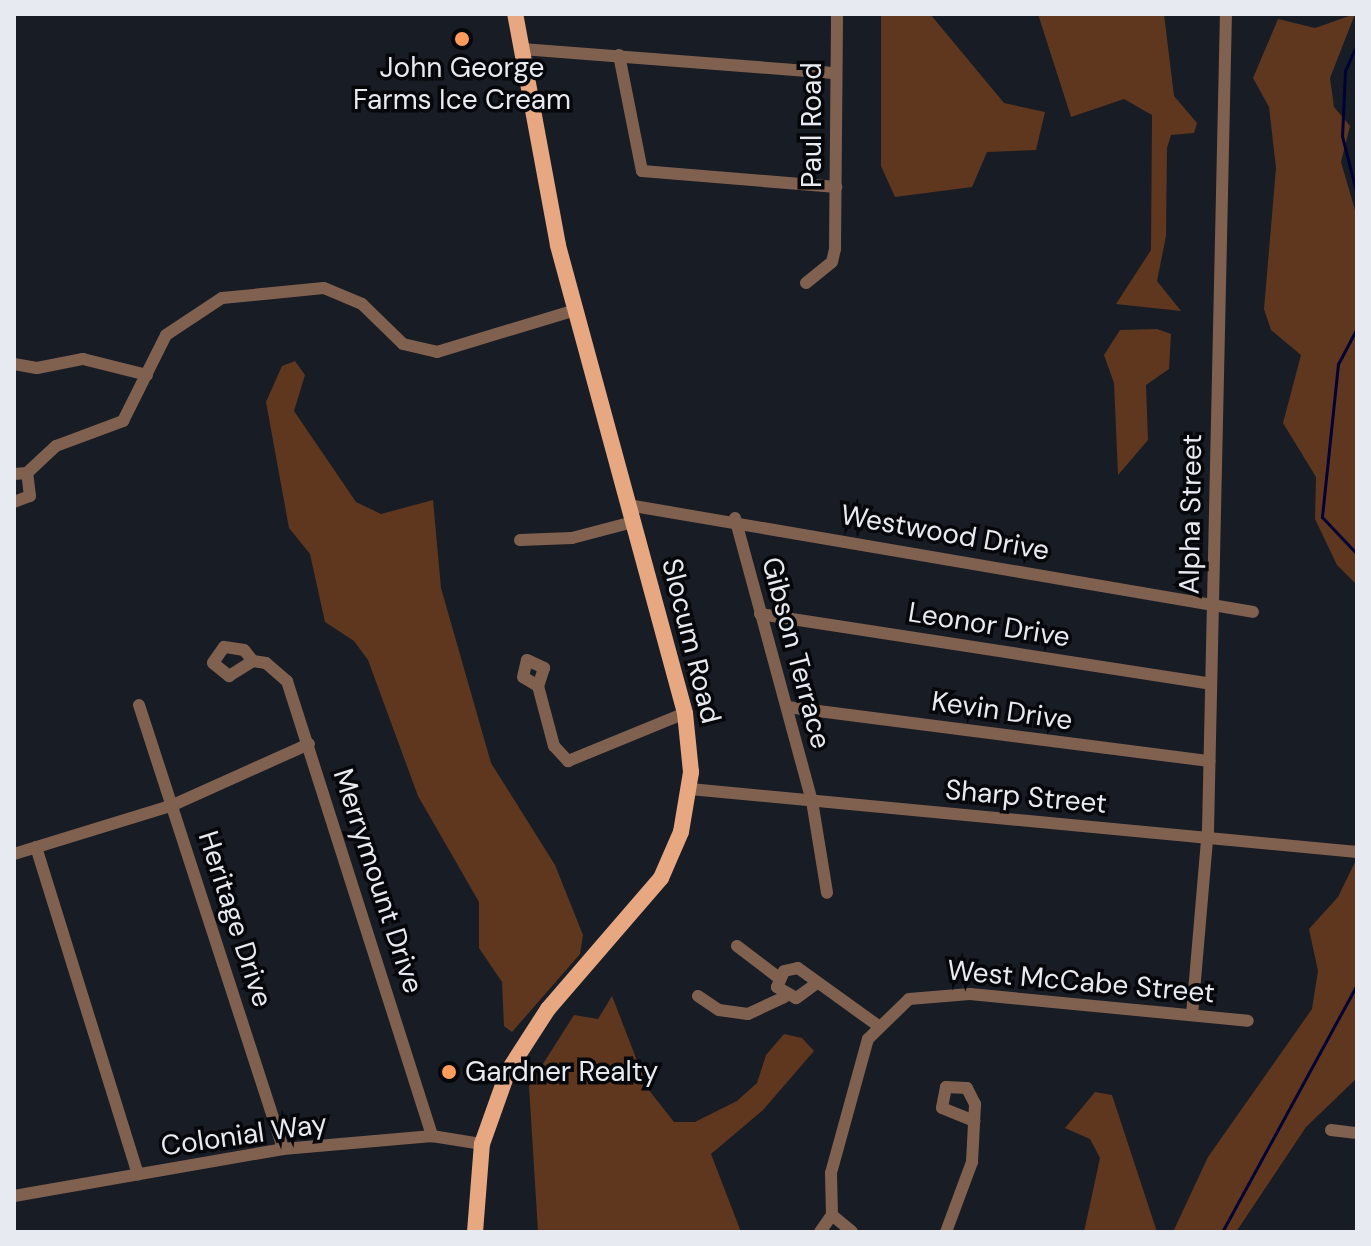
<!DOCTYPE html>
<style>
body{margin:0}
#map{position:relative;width:1371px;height:1246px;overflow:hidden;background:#181c25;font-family:"DM Sans",sans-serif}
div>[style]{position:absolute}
.green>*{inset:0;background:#5f371e}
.stream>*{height:3px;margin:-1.5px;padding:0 1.5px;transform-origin:1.5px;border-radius:1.5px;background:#030036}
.minor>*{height:12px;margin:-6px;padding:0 6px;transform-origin:6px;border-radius:6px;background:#80614f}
.major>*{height:16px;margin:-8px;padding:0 8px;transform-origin:8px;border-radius:8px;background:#e6a781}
.dots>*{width:22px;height:22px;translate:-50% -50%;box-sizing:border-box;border:4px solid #06070a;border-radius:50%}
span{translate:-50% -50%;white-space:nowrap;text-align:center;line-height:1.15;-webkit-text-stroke:7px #06070a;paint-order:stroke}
.poi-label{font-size:28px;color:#e7eaf0}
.left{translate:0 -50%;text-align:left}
.street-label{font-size:28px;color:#e7eaf0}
.frame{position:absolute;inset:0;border:16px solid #e7eaf0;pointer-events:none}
</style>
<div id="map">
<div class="green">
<div style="clip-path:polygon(881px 14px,930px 14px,1004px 103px,1045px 112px,1036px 150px,987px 152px,972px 187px,895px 197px,881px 166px)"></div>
<div style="clip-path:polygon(1038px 14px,1164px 14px,1174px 96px,1197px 123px,1194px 133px,1171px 135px,1167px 148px,1166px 236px,1157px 281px,1181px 311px,1116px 304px,1151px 250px,1152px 115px,1124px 99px,1071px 117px)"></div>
<div style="clip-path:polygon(1355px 14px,1330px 78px,1334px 107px,1350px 126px,1341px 162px,1357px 217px,1357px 585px,1337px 565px,1315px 519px,1316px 477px,1283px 423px,1301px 355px,1271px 330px,1264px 309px,1276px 168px,1269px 107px,1253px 78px,1278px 19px,1315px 28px)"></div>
<div style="clip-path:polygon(1157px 329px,1171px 334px,1169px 369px,1146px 385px,1148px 440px,1118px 475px,1114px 383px,1104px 355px,1120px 330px)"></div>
<div style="clip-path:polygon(295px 361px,305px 375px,294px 411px,356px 502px,381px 514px,433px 500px,441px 588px,491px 763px,555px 865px,583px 935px,580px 954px,512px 1032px,504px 1026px,502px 982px,479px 948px,479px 902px,418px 796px,368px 660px,354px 641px,325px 622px,310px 554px,289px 528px,266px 402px,282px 366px)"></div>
<div style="clip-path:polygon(1357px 858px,1357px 1078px,1306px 1127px,1236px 1232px,1173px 1232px,1208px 1157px,1312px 1009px,1318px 971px,1309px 929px,1338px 897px)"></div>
<div style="clip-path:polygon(612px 996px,648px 1089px,674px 1122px,695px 1122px,737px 1101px,757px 1083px,766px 1055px,784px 1034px,802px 1038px,814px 1051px,763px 1110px,711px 1154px,741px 1232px,538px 1232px,529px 1086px,574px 1015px,598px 1019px)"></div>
<div style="clip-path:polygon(1095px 1092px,1112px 1095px,1157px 1232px,1084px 1232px,1100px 1158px,1090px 1139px,1065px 1128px)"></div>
</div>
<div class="stream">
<div style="left:1357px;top:44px;width:30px;rotate:114deg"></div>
<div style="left:1345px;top:71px;width:65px;rotate:92.6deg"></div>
<div style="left:1342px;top:136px;width:61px;rotate:75.7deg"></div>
<div style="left:1357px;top:328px;width:41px;rotate:117.8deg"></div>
<div style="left:1338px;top:364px;width:154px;rotate:96deg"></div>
<div style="left:1322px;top:517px;width:51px;rotate:46.6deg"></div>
<div style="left:1222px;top:1232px;width:282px;rotate:-61.4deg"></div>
</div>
<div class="minor">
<div style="left:522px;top:49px;width:315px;rotate:4.4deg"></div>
<div style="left:619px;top:55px;width:118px;rotate:78.8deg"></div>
<div style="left:642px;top:171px;width:195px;rotate:4.7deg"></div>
<div style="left:806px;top:283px;width:33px;rotate:-39deg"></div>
<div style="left:832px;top:262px;width:13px;rotate:-77deg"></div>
<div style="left:835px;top:249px;width:235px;rotate:-89.5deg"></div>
<div style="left:14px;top:364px;width:23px;rotate:10deg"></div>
<div style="left:37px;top:368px;width:47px;rotate:-11.1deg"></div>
<div style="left:83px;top:359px;width:66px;rotate:14deg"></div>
<div style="left:14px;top:474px;width:13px;rotate:-4deg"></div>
<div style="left:27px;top:473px;width:40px;rotate:-43deg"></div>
<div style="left:56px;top:446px;width:72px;rotate:-20.5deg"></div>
<div style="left:123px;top:421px;width:96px;rotate:-63.4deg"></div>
<div style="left:166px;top:335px;width:67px;rotate:-33.5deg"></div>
<div style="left:222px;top:298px;width:102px;rotate:-5.6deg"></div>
<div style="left:324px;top:288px;width:41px;rotate:22.8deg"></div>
<div style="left:362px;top:304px;width:57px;rotate:44.3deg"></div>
<div style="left:403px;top:344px;width:35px;rotate:13deg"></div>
<div style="left:437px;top:352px;width:144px;rotate:-16.9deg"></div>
<div style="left:14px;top:502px;width:17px;rotate:-21deg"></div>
<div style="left:30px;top:496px;width:23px;rotate:-97deg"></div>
<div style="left:628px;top:505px;width:634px;rotate:9.71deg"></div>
<div style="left:735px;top:518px;width:293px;rotate:74.8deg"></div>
<div style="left:812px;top:801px;width:93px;rotate:80.7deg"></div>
<div style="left:520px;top:540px;width:52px;rotate:-2.2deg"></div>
<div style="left:572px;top:538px;width:63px;rotate:-14.7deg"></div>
<div style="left:760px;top:614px;width:456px;rotate:8.8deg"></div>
<div style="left:253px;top:661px;width:14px;rotate:-129deg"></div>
<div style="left:244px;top:650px;width:20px;rotate:-171deg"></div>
<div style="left:224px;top:647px;width:19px;rotate:125deg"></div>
<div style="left:213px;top:663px;width:21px;rotate:39deg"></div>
<div style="left:229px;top:676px;width:28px;rotate:-32deg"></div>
<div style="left:253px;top:661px;width:13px;rotate:9deg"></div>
<div style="left:266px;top:663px;width:28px;rotate:41deg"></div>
<div style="left:287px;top:681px;width:478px;rotate:72.3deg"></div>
<div style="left:538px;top:686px;width:17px;rotate:-149deg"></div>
<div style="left:523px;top:677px;width:17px;rotate:-77deg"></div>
<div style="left:527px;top:660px;width:19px;rotate:25deg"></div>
<div style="left:544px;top:668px;width:19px;rotate:108deg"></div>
<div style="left:538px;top:686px;width:62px;rotate:75.1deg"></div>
<div style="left:554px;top:746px;width:21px;rotate:47deg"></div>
<div style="left:568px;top:761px;width:126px;rotate:-22.3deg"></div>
<div style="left:139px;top:705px;width:467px;rotate:72deg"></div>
<div style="left:787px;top:707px;width:426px;rotate:7.3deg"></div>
<div style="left:690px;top:789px;width:670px;rotate:5.4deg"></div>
<div style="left:36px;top:847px;width:343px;rotate:72.7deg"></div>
<div style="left:14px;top:854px;width:166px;rotate:-17.1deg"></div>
<div style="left:173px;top:805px;width:149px;rotate:-24.2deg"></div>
<div style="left:737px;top:946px;width:53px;rotate:37.3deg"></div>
<div style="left:817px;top:983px;width:26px;rotate:144deg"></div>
<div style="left:796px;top:998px;width:22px;rotate:-150deg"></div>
<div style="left:777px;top:987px;width:17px;rotate:-66deg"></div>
<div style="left:784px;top:971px;width:14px;rotate:-12deg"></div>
<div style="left:798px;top:968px;width:97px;rotate:35.8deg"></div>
<div style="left:698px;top:996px;width:25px;rotate:34deg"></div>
<div style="left:719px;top:1010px;width:29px;rotate:8deg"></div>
<div style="left:748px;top:1014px;width:40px;rotate:-25deg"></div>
<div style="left:1192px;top:1015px;width:186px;rotate:-85.1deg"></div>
<div style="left:1208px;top:830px;width:816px;rotate:-88.74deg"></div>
<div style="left:1331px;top:1130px;width:26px;rotate:7deg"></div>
<div style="left:14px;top:1196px;width:273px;rotate:-9.9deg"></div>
<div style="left:283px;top:1149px;width:150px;rotate:-5deg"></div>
<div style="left:432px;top:1136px;width:51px;rotate:9.1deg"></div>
<div style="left:832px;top:1215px;width:42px;rotate:-91.4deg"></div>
<div style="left:831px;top:1173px;width:139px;rotate:-74.6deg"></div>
<div style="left:868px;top:1039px;width:57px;rotate:-44.3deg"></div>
<div style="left:909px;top:999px;width:61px;rotate:-4.7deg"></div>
<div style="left:970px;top:994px;width:279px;rotate:5.5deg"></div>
<div style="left:832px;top:1215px;width:26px;rotate:40deg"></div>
<div style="left:820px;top:1232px;width:21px;rotate:-55deg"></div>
<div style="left:946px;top:1232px;width:75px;rotate:-69.6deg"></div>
<div style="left:972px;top:1162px;width:58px;rotate:-87deg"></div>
<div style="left:975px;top:1104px;width:18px;rotate:-117deg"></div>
<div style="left:967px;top:1088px;width:21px;rotate:-177deg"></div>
<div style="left:946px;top:1087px;width:21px;rotate:101deg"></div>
<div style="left:942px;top:1108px;width:35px;rotate:22deg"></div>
</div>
<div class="major">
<div style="left:475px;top:1232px;width:88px;rotate:-85.5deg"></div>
<div style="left:482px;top:1144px;width:77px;rotate:-70.4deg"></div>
<div style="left:508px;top:1071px;width:74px;rotate:-57.2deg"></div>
<div style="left:548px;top:1009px;width:173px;rotate:-49.2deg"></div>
<div style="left:661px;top:878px;width:50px;rotate:-66.5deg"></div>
<div style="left:681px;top:832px;width:61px;rotate:-80.5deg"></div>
<div style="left:691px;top:772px;width:59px;rotate:-95.8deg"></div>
<div style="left:685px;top:713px;width:485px;rotate:-105.2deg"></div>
<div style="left:558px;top:245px;width:235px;rotate:-100.5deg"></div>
</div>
<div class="dots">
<div style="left:462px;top:39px;background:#ff9b5b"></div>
<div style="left:449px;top:1072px;background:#ff9b5b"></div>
</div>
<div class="poi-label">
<span style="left:462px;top:84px">John George<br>Farms Ice Cream</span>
<span class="left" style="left:465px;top:1072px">Gardner Realty</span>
</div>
<div class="street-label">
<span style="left:812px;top:125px;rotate:-90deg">Paul Road</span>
<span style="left:1191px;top:514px;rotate:-89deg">Alpha Street</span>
<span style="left:945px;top:533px;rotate:10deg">Westwood Drive</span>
<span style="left:989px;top:625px;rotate:9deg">Leonor Drive</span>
<span style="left:691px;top:641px;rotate:76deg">Slocum Road</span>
<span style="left:796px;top:653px;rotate:75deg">Gibson Terrace</span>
<span style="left:1002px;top:711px;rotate:8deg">Kevin Drive</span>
<span style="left:1026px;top:797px;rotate:5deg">Sharp Street</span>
<span style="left:378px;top:881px;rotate:72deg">Merrymount Drive</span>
<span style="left:235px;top:919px;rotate:72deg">Heritage Drive</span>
<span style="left:1081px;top:982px;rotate:5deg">West McCabe Street</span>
<span style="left:244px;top:1135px;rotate:-8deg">Colonial Way</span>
</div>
<div class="frame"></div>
</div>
